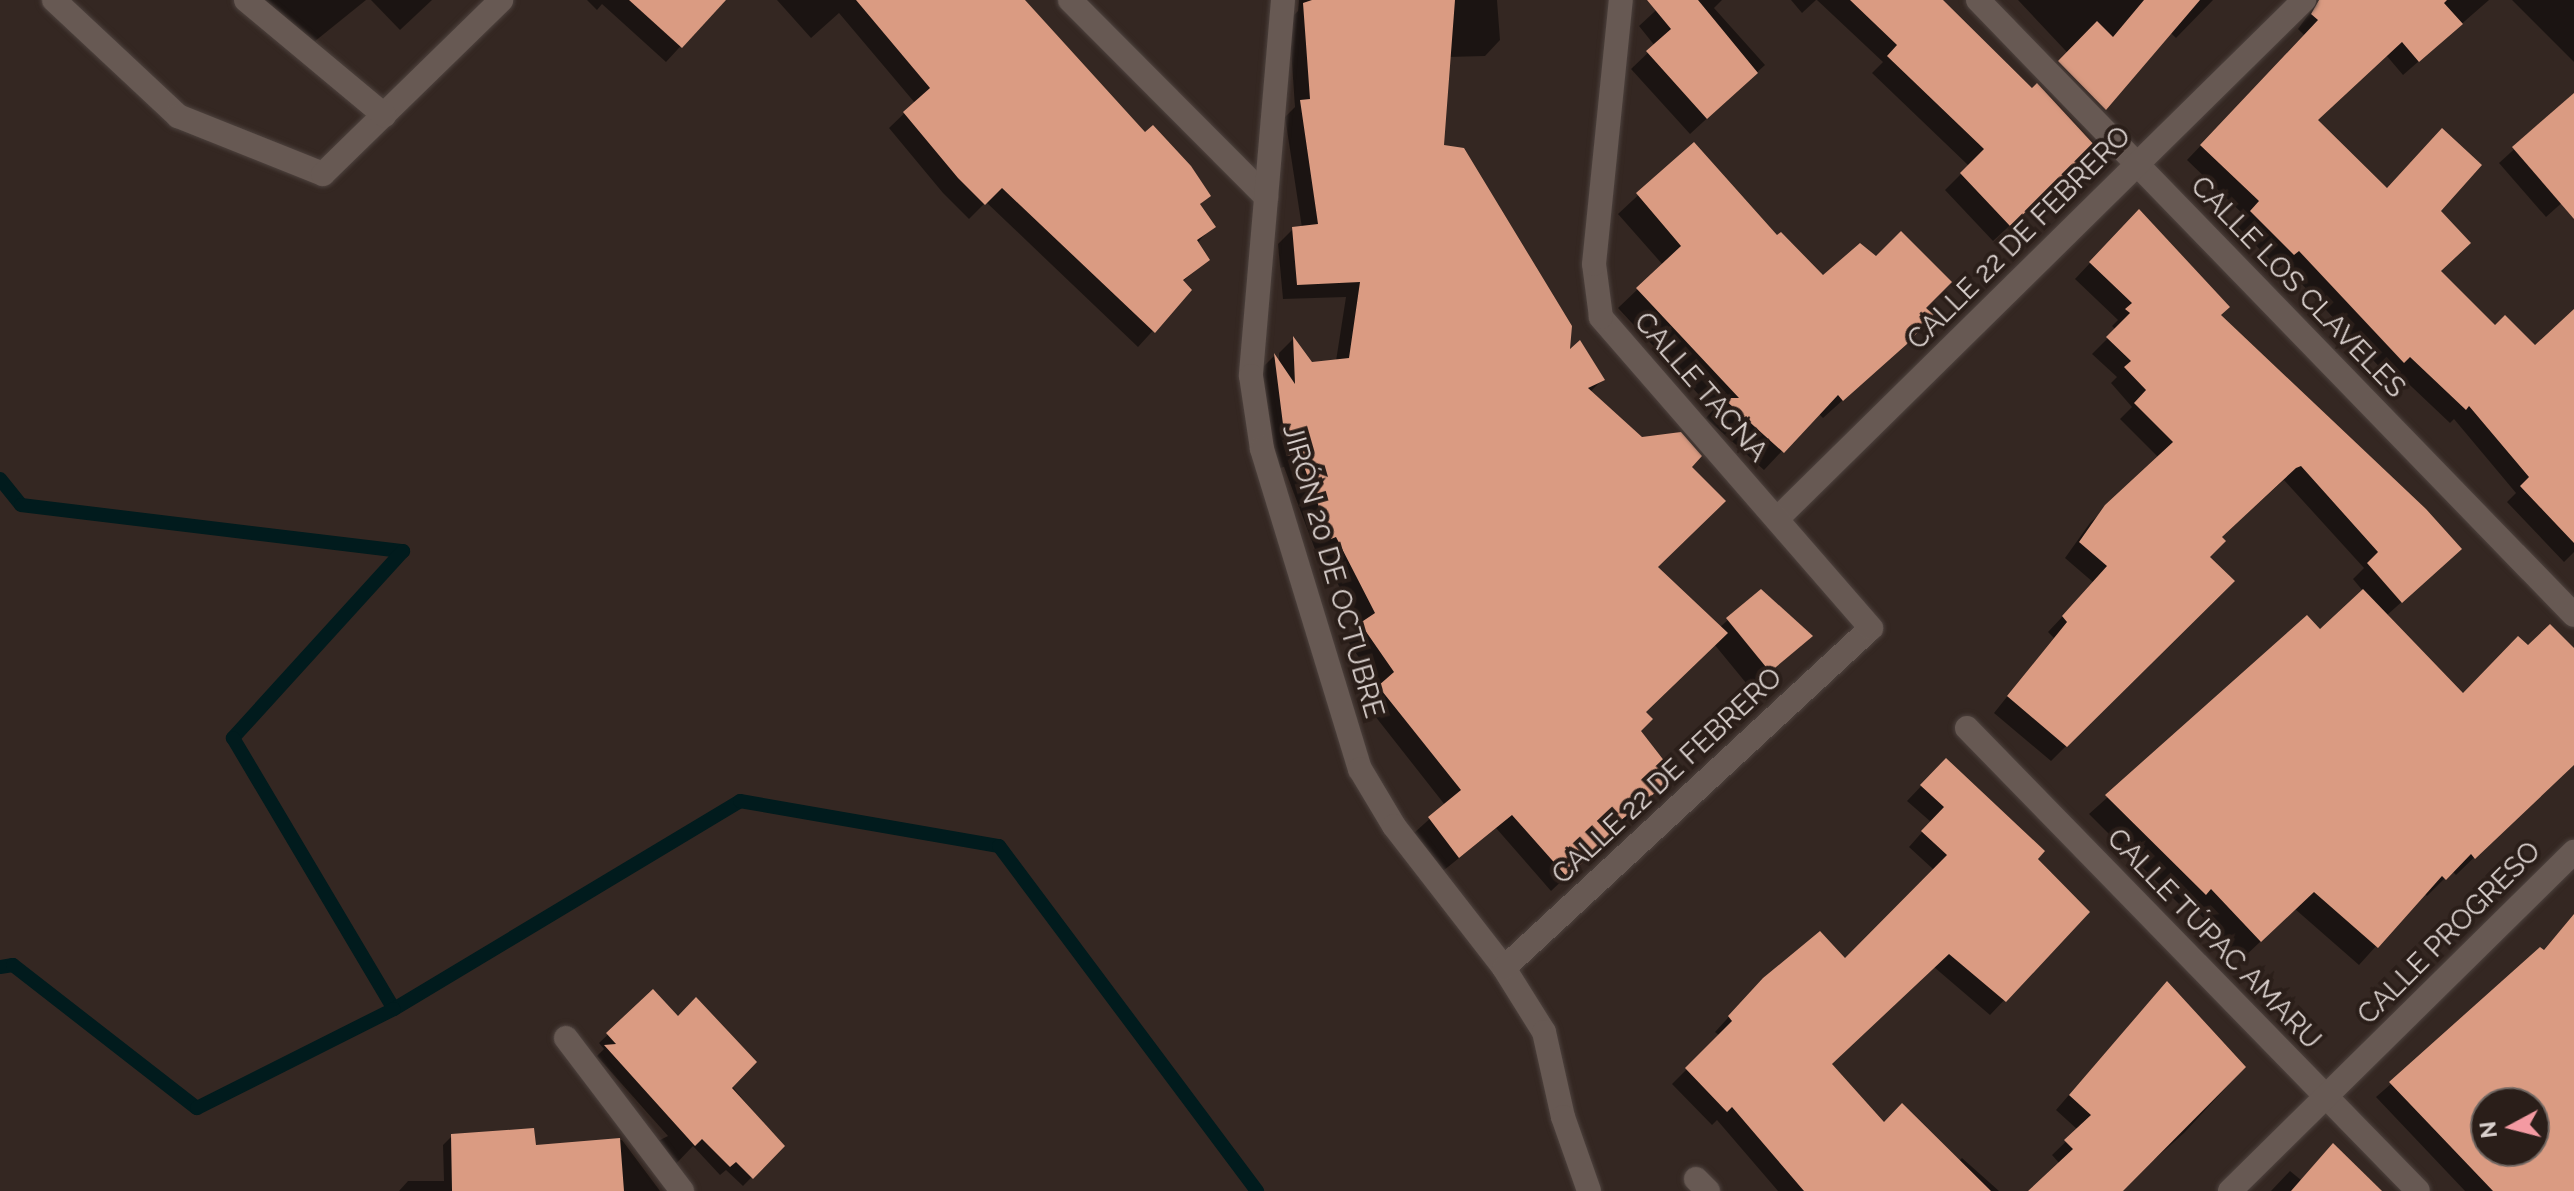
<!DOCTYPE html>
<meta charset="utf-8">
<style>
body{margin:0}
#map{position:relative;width:2574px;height:1191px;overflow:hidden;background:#342722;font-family:Raleway,sans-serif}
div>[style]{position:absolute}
.shadow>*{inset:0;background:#0007}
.stream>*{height:14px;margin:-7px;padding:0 7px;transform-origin:7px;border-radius:7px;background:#011b1d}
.building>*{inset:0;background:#da9b82}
.roads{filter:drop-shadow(0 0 2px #4d423e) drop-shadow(0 0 2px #4d423e)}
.street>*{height:24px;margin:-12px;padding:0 12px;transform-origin:12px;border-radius:12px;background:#675953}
span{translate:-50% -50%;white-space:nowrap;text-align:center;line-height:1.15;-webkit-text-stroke:8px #2a1e19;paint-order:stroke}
.street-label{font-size:28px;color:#dad1ce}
.north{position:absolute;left:2470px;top:1087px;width:80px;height:80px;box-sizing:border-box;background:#2a1e19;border:2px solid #706661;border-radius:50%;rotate:263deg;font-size:22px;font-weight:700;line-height:32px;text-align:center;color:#dad1ce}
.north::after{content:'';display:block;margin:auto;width:28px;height:36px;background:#f49aa2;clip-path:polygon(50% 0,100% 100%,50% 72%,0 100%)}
</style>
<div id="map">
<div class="shadow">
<div style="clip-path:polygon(264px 0,366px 0,309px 46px)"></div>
<div style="clip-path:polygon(371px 0,432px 0,400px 30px)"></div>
<div style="clip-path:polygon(587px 0,723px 0,666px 62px,602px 4px,597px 10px)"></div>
<div style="clip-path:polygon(777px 0,1023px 0,1145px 135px,1209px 195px,1198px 206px,1213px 226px,1198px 242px,1208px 260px,1182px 282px,1190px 290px,1138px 347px,986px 202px,969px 219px,943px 193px,889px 128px,915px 103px,839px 13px,811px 38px)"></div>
<div style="clip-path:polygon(1299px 0,1497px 0,1500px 40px,1485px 56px,1448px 57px,1442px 147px,1567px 354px,1602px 380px,1590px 392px,1641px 439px,1689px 467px,1655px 568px,1720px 627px,1761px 591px,1810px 636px,1751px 689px,1714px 644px,1643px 713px,1639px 731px,1673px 776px,1551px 891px,1496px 828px,1443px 871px,1414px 833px,1445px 805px,1364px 702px,1379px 687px,1347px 640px,1360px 627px,1321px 551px,1316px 552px,1284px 467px,1272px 470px,1260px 370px,1274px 356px,1279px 365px,1279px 353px,1293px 339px,1311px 364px,1336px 361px,1346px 297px,1283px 299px,1278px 244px,1293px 229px,1302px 228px,1285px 117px,1295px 107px,1289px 20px,1298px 11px)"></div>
<div style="clip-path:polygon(1667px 0,1722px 0,1714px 8px,1765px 65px,1690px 134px,1631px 69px,1655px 46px,1639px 26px)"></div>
<div style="clip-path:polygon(1791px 0,1816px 0,1802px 13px)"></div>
<div style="clip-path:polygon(1817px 0,1941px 0,2094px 148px,1993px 241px,1945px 190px,1969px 166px,1872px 73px,1883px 62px)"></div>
<div style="clip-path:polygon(2018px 0,2213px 0,2176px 38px,2170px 32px,2111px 99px)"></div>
<div style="clip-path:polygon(2319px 0,2489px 0,2403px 75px,2386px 55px,2315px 120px,2386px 190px,2438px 211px,2438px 272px,2495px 327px,2535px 347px,2574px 312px,2574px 552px,2564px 562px,2507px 502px,2516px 493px,2454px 419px,2450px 423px,2394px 370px,2388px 376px,2283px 264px,2278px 268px,2237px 226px,2246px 217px,2187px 160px,2305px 36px,2298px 29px)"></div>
<div style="clip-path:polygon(2512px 0,2574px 0,2574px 62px)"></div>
<div style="clip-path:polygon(2574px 95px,2574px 192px,2546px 217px,2499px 163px)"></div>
<div style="clip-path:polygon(1693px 144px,1777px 238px,1823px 277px,1885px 362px,1823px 418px,1818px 413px,1764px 470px,1706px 418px,1713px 410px,1618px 308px,1663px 265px,1618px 214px)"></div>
<div style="clip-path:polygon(2124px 227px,2219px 316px,2444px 564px,2386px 616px,2463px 695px,2528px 648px,2574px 651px,2574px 760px,2456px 875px,2452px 871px,2427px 896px,2424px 893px,2359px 965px,2295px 909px,2242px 959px,2192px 906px,2186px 911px,2089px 814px,2307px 618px,2320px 631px,2363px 591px,2353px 579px,2364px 568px,2284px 480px,2220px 538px,2208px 557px,2232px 581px,2051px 761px,1994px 713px,2054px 638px,2048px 632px,2094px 583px,2065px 558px,2090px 523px,2159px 458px,2120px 419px,2132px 407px,2111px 383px,2117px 377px,2092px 354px,2116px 330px,2112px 326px,2118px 320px,2075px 279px)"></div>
<div style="clip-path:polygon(1946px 760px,2088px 912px,1990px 1015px,1934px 967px,1830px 1064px,1884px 1125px,1958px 1162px,1962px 1158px,1999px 1191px,1778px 1191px,1717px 1120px,1712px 1125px,1672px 1084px,1720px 1036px,1715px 1032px,1749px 995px,1844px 961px,1934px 870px,1909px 847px,1931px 822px,1907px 801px)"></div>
<div style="clip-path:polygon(evenodd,2574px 915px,2574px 1191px,2465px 1191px,2376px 1097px,2542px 952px,2574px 915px,2486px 1103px,2534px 1103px,2534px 1151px,2486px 1151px,2486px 1103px)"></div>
<div style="clip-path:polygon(653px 992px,782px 1146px,743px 1186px,726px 1170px,720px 1175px,693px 1146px,670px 1170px,650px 1145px,668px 1136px,597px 1056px,604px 1049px,599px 1043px)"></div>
<div style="clip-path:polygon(2153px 998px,2244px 1068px,2184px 1133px,2119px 1191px,2031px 1191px,2060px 1164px,2052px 1155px,2078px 1130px,2056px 1110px)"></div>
<div style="clip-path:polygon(452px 1136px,534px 1147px,622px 1140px,660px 1191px,399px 1191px,408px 1181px,444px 1181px,443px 1145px)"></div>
<div style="clip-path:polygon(2290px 1171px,2301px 1180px,2379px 1191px,2271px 1191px)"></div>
</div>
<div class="stream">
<div style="left:0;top:479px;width:33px;rotate:51deg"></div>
<div style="left:21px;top:505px;width:385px;rotate:6.9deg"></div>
<div style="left:403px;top:551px;width:253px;rotate:132.3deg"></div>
<div style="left:233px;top:738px;width:315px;rotate:59.3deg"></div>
<div style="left:394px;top:1009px;width:404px;rotate:-31deg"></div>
<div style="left:740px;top:801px;width:263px;rotate:9.9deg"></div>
<div style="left:999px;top:846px;width:431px;rotate:53.2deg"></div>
<div style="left:0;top:967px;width:13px;rotate:-9deg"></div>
<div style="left:13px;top:965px;width:233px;rotate:37.9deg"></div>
<div style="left:197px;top:1108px;width:220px;rotate:-26.7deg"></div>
</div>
<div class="building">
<div style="clip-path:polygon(629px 0,726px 0,682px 48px)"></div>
<div style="clip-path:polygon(856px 0,1025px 0,1145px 132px,1153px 125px,1191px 166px,1211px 196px,1200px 204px,1216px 227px,1197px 240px,1210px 260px,1183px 280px,1192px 290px,1155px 333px,1002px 188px,985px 205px,958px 178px,903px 112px,930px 88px)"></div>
<div style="clip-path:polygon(1312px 0,1455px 0,1444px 145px,1464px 148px,1572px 326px,1570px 349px,1580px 340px,1605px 380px,1588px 388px,1642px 437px,1681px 432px,1702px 456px,1692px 467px,1726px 501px,1658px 567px,1728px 633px,1646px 712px,1653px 719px,1641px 731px,1676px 776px,1615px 825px,1619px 830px,1567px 877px,1512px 815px,1459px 858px,1428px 817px,1461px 790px,1378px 686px,1394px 672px,1360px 623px,1375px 613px,1336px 537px,1331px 539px,1299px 453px,1287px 456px,1274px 353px,1295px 384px,1293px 336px,1312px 362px,1349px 358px,1360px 282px,1297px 285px,1292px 227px,1318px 224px,1300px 100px,1310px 99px,1303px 3px)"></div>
<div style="clip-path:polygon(1647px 0,1698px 0,1758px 73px,1707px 119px,1646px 51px,1671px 29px)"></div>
<div style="clip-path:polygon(1850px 0,1943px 0,2032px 88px,2037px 83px,2097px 148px,2010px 226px,1960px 173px,1984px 149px,1887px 56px,1897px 45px)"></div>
<div style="clip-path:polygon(2144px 0,2200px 0,2106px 110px,2058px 61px,2097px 21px,2113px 37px)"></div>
<div style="clip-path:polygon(2319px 0,2447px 0,2444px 3px,2463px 24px,2419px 62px,2402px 42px,2318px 120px,2387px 188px,2442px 128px,2482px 165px,2441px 211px,2471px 243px,2441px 271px,2495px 325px,2505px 315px,2535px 345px,2574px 309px,2574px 543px,2520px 486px,2529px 477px,2469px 406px,2466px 410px,2410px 357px,2404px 363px,2299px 251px,2294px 255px,2250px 211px,2259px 201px,2200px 145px,2318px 20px,2311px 14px)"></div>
<div style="clip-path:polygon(2574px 93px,2574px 219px,2512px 147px)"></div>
<div style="clip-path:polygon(1694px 142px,1777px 235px,1781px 232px,1823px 275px,1860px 243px,1876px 256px,1901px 231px,1952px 282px,1926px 308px,1934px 314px,1907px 344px,1843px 401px,1838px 395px,1784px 453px,1723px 398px,1739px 398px,1636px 288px,1681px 246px,1636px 193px)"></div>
<div style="clip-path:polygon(2139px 209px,2230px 307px,2221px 315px,2426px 509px,2462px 549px,2402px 603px,2367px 563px,2378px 552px,2301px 466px,2296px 468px,2222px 537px,2226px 541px,2210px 557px,2235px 581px,2067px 747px,2007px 696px,2067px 622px,2062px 616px,2107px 566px,2079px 542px,2105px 505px,2173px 442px,2134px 403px,2146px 390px,2124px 367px,2131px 361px,2106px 337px,2130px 313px,2125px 309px,2132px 303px,2089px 262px)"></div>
<div style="clip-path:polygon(1761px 589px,1813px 636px,1770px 672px,1726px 618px)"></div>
<div style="clip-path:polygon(2363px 589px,2463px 693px,2518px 636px,2528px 645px,2550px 624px,2574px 648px,2574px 765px,2475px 859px,2471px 854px,2446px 880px,2442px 876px,2378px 948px,2314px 892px,2261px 942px,2211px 889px,2206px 895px,2105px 795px,2307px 615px,2320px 629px)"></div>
<div style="clip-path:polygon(1946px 758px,2045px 851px,2038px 859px,2090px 912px,2006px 1002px,1949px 954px,1832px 1064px,1884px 1122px,1902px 1103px,1991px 1191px,1804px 1191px,1732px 1107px,1727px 1112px,1685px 1068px,1732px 1021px,1728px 1016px,1763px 978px,1820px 931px,1845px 958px,1947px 855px,1921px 831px,1944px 807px,1920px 785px)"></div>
<div style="clip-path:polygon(evenodd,2574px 914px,2574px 1191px,2493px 1191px,2389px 1082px,2540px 947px,2544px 950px,2574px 914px,2486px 1103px,2534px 1103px,2534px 1151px,2486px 1151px,2486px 1103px)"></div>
<div style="clip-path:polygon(2167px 981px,2246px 1067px,2123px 1191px,2028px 1191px,2073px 1149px,2064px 1140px,2091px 1115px,2069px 1095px)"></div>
<div style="clip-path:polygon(653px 989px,678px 1016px,696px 997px,757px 1062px,732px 1088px,785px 1146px,753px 1179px,736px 1162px,730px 1167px,702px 1139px,695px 1146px,604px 1045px,616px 1044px,606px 1033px)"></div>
<div style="clip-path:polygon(534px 1128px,536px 1145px,620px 1138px,624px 1191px,452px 1191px,451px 1134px)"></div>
<div style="clip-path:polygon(2333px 1143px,2382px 1191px,2291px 1191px)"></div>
</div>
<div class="roads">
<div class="street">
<div style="left:54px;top:0;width:170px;rotate:43.1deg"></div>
<div style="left:178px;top:116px;width:156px;rotate:21.8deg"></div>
<div style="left:323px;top:174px;width:249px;rotate:-44.3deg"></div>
<div style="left:246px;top:0;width:180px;rotate:39.8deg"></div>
<div style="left:1070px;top:0;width:278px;rotate:45.1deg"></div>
<div style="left:1283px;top:0;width:377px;rotate:94.9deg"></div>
<div style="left:1251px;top:376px;width:74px;rotate:81.4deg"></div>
<div style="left:1262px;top:449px;width:335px;rotate:73deg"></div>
<div style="left:1360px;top:769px;width:66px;rotate:59.2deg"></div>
<div style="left:1394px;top:826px;width:180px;rotate:52.2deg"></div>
<div style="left:1504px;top:968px;width:75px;rotate:58deg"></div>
<div style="left:1544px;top:1032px;width:87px;rotate:77.4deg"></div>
<div style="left:1563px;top:1117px;width:78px;rotate:70.6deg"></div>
<div style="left:1978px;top:0;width:856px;rotate:45.9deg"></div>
<div style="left:1777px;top:519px;width:740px;rotate:-44.56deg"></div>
<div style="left:1967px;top:728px;width:646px;rotate:45.75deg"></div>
<div style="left:1504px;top:968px;width:500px;rotate:-42.81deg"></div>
<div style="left:1871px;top:628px;width:412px;rotate:-131deg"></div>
<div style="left:1601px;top:317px;width:53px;rotate:-97.5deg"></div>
<div style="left:1594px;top:264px;width:265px;rotate:-84.2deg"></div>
<div style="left:566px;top:1038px;width:192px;rotate:52.8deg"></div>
<div style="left:1696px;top:1179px;width:17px;rotate:45deg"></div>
<div style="left:2230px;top:1191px;width:483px;rotate:-44.6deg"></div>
</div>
</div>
<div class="street-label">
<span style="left:2019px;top:238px;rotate:-45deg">CALLE 22 DE FEBRERO</span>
<span style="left:2298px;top:287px;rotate:46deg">CALLE LOS CLAVELES</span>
<span style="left:1701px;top:387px;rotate:49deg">CALLE TACNA</span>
<span style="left:1333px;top:571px;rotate:74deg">JIRÓN 20 DE OCTUBRE</span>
<span style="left:1667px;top:776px;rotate:-43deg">CALLE 22 DE FEBRERO</span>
<span style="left:2449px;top:933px;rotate:-45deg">CALLE PROGRESO</span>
<span style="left:2214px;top:939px;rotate:46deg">CALLE TÚPAC AMARU</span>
</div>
<div class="north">N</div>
</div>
